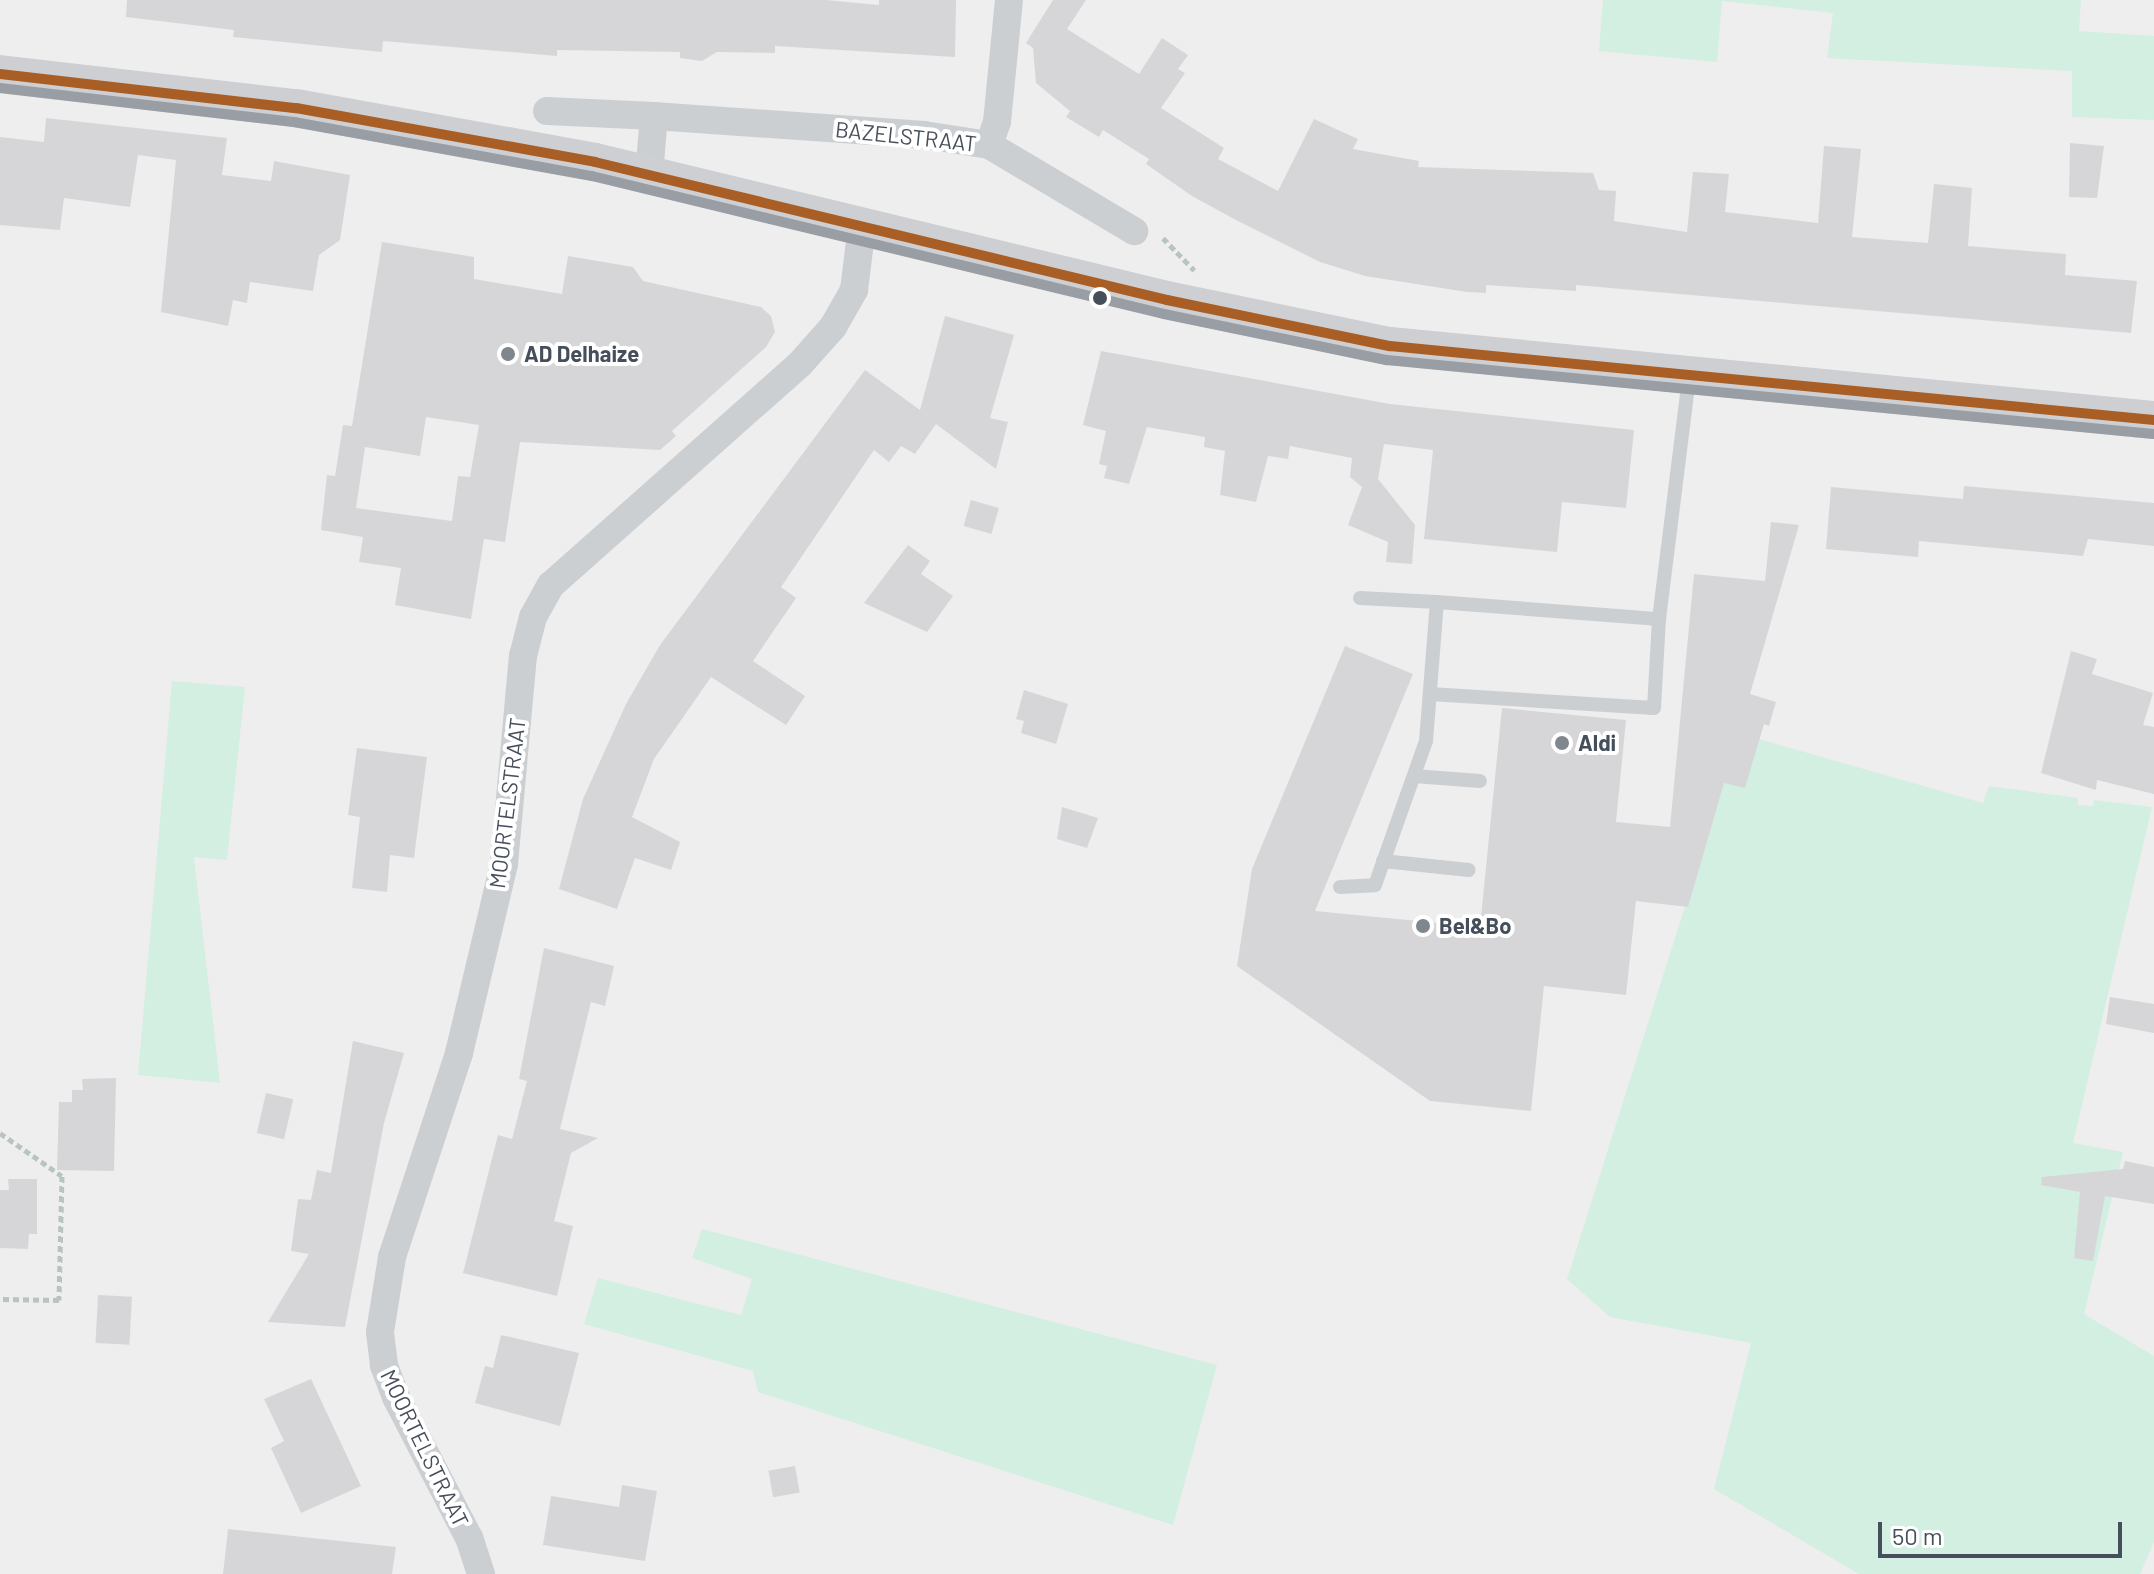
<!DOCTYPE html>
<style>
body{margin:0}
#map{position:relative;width:2154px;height:1574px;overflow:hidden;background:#efeeee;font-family:Barlow,sans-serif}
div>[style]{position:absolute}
.green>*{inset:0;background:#d2efe1}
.building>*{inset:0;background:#d6d6d9;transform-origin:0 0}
.path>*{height:5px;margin-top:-2.5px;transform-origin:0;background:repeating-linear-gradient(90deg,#b8c4c2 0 6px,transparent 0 10px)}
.lane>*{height:14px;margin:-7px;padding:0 7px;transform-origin:7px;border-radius:7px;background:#cccfd2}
.street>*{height:28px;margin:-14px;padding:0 14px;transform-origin:14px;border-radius:14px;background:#cccfd2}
.secondary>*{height:38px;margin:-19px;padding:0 19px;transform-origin:19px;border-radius:19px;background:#cdcfd3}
.bus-1>*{height:10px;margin:-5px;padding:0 5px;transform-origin:5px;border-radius:5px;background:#a85e24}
.bus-2>*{height:10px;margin:-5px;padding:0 5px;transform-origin:5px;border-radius:5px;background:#999ea5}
.dots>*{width:22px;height:22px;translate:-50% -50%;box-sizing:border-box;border:4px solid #fff;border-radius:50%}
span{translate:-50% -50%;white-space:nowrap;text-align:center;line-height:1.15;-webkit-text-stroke:8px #fff;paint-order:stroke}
.street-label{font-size:22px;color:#454e5b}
.poi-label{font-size:22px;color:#454e5b;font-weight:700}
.left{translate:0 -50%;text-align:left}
.scale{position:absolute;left:1878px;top:1522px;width:244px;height:36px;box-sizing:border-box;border:4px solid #454e5b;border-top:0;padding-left:10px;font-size:24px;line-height:28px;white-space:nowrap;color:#454e5b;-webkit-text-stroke:6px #fff;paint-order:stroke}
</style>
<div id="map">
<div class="green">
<div style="clip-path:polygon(1603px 0,2081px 0,2079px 31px,2154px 36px,2154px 120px,2072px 117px,2072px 71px,1827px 58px,1833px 13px,1722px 1px,1717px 62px,1599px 51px)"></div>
<div style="clip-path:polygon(172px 681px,245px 687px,227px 860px,194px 857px,220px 1083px,138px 1075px)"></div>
<div style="clip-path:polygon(1759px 739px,1983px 803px,1989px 786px,2078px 798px,2078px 805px,2093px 806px,2094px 800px,2152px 807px,2073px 1143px,2123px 1152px,2084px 1314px,2154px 1356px,2154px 1542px,2140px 1574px,1859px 1574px,1714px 1489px,1751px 1343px,1610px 1317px,1567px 1279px,1724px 783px,1745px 787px)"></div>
<div style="clip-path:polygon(702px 1229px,1217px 1365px,1173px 1525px,758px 1392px,753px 1371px,584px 1324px,598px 1278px,741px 1315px,752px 1279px,692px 1258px)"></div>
</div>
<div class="building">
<div style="clip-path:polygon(127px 0,826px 0,879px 5px,879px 0,956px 0,955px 57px,775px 46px,775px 53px,717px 52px,702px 61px,680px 58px,680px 52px,557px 50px,557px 56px,383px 41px,382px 52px,233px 37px,234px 30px,126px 17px)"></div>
<div style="clip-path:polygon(1053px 0,1086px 0,1067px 29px,1139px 74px,1162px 38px,1188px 55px,1178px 69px,1185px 73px,1161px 108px,1224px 148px,1218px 159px,1278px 191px,1314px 119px,1358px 139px,1353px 149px,1419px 161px,1418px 167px,1593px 173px,1599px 190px,1616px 191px,1614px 221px,1687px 232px,1693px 172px,1729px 174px,1725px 212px,1818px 223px,1824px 146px,1861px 149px,1852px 237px,1928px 243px,1934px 184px,1972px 188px,1968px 246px,2066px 254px,2065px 275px,2137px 281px,2131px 333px,1576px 285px,1576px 291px,1486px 285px,1486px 293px,1467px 292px,1365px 276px,1320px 262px,1234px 219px,1192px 196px,1146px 164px,1149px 159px,1103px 130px,1099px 137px,1066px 117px,1070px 111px,1036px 83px,1033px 48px,1026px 43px)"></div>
<div style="clip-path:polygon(46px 118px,227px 138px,222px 175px,271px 181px,274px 161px,350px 175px,340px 240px,319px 255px,313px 291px,250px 282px,247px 303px,233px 300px,228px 326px,161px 312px,176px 160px,138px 155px,130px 207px,64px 198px,60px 230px,0 225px,0 137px,44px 142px)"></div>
<div style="clip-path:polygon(2070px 143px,2104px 146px,2097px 198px,2069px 197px)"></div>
<div style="clip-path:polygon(evenodd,382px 242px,474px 257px,474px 279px,562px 294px,568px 256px,633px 267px,643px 281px,761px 307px,771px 316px,775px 332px,766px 347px,672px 431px,676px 436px,660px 450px,520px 442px,505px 542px,484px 539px,471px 619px,395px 605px,401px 568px,359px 562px,363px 537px,321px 530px,327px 475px,335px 476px,343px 425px,352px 426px,382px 242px,426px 417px,479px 425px,470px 477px,458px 476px,452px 521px,356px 508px,365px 447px,420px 456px,426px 417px)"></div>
<div style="clip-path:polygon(945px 316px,1014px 335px,990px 418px,1008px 422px,996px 469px,936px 424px,915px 454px,901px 446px,889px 462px,874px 450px,781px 587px,796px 598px,753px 661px,805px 696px,786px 725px,711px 677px,654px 759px,632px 817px,680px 842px,671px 870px,635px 858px,617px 909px,559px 889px,583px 799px,626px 704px,660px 645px,865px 370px,920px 410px)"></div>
<div style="clip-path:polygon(1101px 351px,1390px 404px,1634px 430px,1626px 508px,1562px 502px,1557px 552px,1424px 539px,1433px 450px,1384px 444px,1378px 479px,1415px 525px,1412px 564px,1386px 562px,1388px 542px,1348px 525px,1362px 487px,1350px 477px,1352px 458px,1290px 446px,1288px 459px,1268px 456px,1256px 502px,1220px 495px,1225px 451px,1204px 447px,1205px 437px,1147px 427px,1129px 484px,1104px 478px,1107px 466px,1099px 464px,1106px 431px,1083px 425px)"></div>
<div style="clip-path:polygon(1964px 486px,2154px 503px,2154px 546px,2088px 539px,2083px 556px,1919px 541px,1918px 557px,1826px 549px,1831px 487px,1963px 499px)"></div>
<div style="left:971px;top:500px;width:29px;height:27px;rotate:16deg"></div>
<div style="clip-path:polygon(1771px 522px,1799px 525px,1750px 694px,1776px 702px,1769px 726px,1764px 724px,1745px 788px,1724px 783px,1688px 907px,1636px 901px,1626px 995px,1544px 986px,1531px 1111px,1430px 1101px,1237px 966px,1252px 869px,1345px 646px,1413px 674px,1315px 911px,1480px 927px,1502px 708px,1626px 720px,1616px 822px,1670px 827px,1694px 574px,1765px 581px)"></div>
<div style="clip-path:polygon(908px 545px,930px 561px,921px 574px,953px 596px,927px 632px,864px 603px)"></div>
<div style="clip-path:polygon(2071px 651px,2097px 659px,2092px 674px,2153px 693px,2143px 725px,2154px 727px,2154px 794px,2097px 780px,2096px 790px,2041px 773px)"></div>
<div style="clip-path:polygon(1024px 690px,1068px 704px,1056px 744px,1021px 733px,1024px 721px,1016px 719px)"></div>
<div style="clip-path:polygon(357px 748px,427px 757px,414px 858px,390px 855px,387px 892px,352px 888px,360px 817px,348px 815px)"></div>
<div style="clip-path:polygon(1062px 807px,1098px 818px,1087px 848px,1057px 839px)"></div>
<div style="clip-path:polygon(544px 948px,614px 966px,605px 1006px,591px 1002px,560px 1129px,598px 1138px,571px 1153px,554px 1221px,573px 1226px,557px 1296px,463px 1273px,498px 1135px,512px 1139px,527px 1081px,519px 1079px)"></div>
<div style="clip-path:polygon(2110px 997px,2154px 1004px,2154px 1033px,2106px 1024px)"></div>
<div style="clip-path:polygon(353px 1041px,404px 1053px,384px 1123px,345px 1327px,268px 1322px,309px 1254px,291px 1251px,298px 1199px,311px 1200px,317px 1170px,331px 1173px)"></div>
<div style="clip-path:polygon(116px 1078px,114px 1171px,57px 1170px,59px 1102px,72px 1102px,72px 1090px,83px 1090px,82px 1079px)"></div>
<div style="left:266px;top:1093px;width:28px;height:41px;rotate:13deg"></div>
<div style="clip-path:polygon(2125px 1161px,2154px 1167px,2154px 1204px,2105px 1196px,2093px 1261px,2074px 1258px,2080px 1192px,2041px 1185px,2042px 1177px,2123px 1169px)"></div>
<div style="clip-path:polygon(8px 1179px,37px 1179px,37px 1234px,29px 1234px,28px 1249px,0 1248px,0 1190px,9px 1190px)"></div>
<div style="left:98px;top:1295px;width:34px;height:48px;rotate:3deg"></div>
<div style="clip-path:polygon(501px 1335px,579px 1353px,560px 1426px,475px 1403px,485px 1366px,493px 1368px)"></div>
<div style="clip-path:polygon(311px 1379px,361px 1486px,301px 1513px,271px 1448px,284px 1441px,264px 1399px)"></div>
<div style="left:795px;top:1466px;width:27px;height:27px;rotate:80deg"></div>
<div style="clip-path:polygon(622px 1485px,657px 1491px,645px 1561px,543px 1545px,551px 1496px,619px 1507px)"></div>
<div style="clip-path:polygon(228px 1529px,396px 1547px,392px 1574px,223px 1574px)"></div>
</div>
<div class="path">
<div style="left:1163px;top:238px;width:45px;rotate:45.9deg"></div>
<div style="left:0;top:1133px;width:75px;rotate:34.7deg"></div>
<div style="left:62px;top:1176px;width:124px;rotate:91.4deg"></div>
<div style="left:59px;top:1300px;width:59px;rotate:-179deg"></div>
</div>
<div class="lane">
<div style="left:1360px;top:598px;width:77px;rotate:3deg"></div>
<div style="left:1430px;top:694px;width:224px;rotate:3.6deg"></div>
<div style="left:1654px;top:708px;width:89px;rotate:-86.8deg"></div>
<div style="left:1414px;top:776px;width:66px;rotate:4.3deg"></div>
<div style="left:1383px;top:861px;width:86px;rotate:6deg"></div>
<div style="left:1340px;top:887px;width:35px;rotate:-3deg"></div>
<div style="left:1375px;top:885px;width:153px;rotate:-70.5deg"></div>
<div style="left:1426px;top:741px;width:139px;rotate:-85.5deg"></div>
<div style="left:1437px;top:602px;width:223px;rotate:4.4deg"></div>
<div style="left:1659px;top:619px;width:244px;rotate:-82.9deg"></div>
</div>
<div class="street">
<div style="left:547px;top:111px;width:107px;rotate:2.7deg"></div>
<div style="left:989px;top:145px;width:24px;rotate:-71deg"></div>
<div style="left:997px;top:122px;width:123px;rotate:-84.4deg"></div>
<div style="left:649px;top:175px;width:59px;rotate:-85.2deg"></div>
<div style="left:654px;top:116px;width:271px;rotate:4deg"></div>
<div style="left:924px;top:135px;width:66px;rotate:8.7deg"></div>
<div style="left:989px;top:145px;width:169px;rotate:30.7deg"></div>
<div style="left:481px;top:1574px;width:38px;rotate:-108deg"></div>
<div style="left:469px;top:1538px;width:159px;rotate:-117.4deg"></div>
<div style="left:396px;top:1397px;width:34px;rotate:-111deg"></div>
<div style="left:384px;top:1365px;width:33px;rotate:-97deg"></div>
<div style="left:380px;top:1332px;width:76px;rotate:-80.9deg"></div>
<div style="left:392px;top:1257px;width:215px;rotate:-71.8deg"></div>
<div style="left:459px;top:1053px;width:194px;rotate:-76.6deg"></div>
<div style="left:504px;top:864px;width:209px;rotate:-84.8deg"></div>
<div style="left:523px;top:656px;width:40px;rotate:-75.6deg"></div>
<div style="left:533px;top:617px;width:37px;rotate:-61deg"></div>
<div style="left:551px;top:585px;width:333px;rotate:-41.6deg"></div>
<div style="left:800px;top:364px;width:50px;rotate:-48.3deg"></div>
<div style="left:833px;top:327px;width:43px;rotate:-60.4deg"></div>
<div style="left:854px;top:290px;width:64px;rotate:-82.9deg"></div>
</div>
<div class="secondary">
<div style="left:0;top:74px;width:298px;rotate:6.6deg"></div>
<div style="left:296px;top:108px;width:304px;rotate:10.2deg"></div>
<div style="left:595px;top:162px;width:588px;rotate:13.56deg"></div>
<div style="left:1167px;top:300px;width:228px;rotate:11.7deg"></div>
<div style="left:1390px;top:346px;width:768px;rotate:5.53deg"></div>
</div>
<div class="bus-1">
<div style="left:0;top:74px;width:298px;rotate:6.6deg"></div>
<div style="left:296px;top:108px;width:304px;rotate:10.2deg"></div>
<div style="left:595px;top:162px;width:588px;rotate:13.56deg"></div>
<div style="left:1167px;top:300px;width:228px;rotate:11.7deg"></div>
<div style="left:1390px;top:346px;width:768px;rotate:5.53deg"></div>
</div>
<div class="bus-2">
<div style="left:0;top:88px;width:296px;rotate:6.6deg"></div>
<div style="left:294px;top:122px;width:303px;rotate:10.3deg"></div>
<div style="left:592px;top:176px;width:588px;rotate:13.56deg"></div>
<div style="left:1164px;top:314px;width:228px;rotate:11.7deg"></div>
<div style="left:1387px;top:360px;width:770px;rotate:5.52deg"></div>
</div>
<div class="dots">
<div style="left:1100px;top:298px;background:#454e5b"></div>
<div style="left:508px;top:354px;background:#80868e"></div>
<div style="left:1562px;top:743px;background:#80868e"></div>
<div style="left:1423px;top:926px;background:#80868e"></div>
</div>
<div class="street-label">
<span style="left:906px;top:136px;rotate:6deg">BAZELSTRAAT</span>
<span style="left:507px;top:803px;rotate:-83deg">MOORTELSTRAAT</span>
<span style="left:425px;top:1448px;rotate:64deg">MOORTELSTRAAT</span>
</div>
<div class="poi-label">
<span class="left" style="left:524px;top:354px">AD Delhaize</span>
<span class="left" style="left:1578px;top:743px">Aldi</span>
<span class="left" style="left:1439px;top:926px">Bel&amp;Bo</span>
</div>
<div class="scale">50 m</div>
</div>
